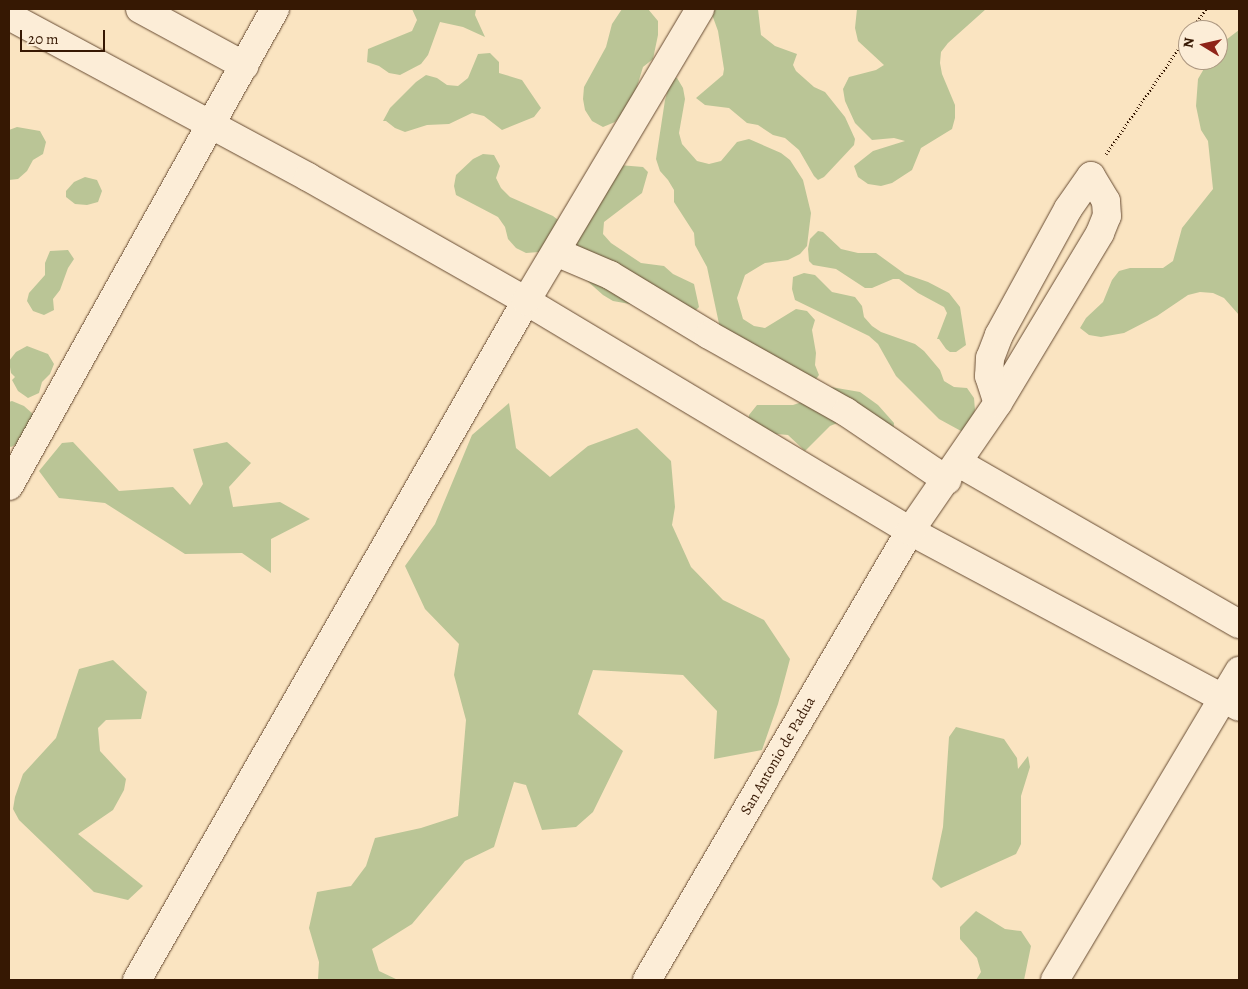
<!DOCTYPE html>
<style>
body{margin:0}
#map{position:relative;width:1248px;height:989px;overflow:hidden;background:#fae4c1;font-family:Alegreya,serif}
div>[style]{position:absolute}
.green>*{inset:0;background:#bac596}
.path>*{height:3px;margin-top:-1.5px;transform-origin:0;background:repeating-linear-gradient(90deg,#361803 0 1px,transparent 0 3.5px)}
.roads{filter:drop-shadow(0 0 1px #674b32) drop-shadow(0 0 1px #674b32)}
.minor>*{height:28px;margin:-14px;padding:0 14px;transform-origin:14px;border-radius:14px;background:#fcedd7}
span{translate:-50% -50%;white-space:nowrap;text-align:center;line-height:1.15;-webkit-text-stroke:4px #fcedd7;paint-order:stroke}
.street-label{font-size:15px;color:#361803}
.frame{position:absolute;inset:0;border:10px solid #361803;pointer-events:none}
.north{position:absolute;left:1178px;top:20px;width:50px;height:50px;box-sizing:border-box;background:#fcedd7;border:1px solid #ad9882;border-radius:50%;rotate:279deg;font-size:14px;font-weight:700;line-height:20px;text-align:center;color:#361803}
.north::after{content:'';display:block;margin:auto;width:18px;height:22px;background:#8f2418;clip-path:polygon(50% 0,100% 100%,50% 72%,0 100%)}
.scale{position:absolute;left:20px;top:30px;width:85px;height:22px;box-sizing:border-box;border:2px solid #361803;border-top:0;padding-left:6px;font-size:15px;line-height:18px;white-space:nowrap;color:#361803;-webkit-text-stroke:4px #fcedd7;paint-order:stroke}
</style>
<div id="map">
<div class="green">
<div style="clip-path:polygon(412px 9px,476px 9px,475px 15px,485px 37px,463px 27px,440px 22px,428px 55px,421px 64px,400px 75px,389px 73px,379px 66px,367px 62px,368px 49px,412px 31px,417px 20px)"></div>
<div style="clip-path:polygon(622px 9px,648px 9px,658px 21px,658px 35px,653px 59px,643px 67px,632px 103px,615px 122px,603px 127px,592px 121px,585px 110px,583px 99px,584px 87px,606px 47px,612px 24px)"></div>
<div style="clip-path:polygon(710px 9px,758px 9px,761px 35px,775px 46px,797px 54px,793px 65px,796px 71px,814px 87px,825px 92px,845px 117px,855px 139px,854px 145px,824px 177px,818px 180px,814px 176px,799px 150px,785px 138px,773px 135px,758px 125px,747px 123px,729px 108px,705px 105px,696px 98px,723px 75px,724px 69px,718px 31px)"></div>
<div style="clip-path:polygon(857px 9px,986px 9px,948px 43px,941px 52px,940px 63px,942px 74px,955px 105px,955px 118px,952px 129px,921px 148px,912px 170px,892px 183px,881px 186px,868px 184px,858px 177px,854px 166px,873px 151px,905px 141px,894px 138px,872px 140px,855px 123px,845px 101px,843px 89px,849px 77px,876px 70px,884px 65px,858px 41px,855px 28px)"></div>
<div style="clip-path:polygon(1239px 30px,1239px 315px,1224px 298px,1213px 293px,1200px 292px,1188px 295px,1157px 316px,1124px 333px,1101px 337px,1089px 335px,1080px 328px,1086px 318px,1103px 302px,1112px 280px,1119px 271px,1130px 268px,1163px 268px,1173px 261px,1182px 228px,1213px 189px,1208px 141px,1201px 130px,1196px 106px,1198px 79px,1209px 60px,1218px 60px,1218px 46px)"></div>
<div style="clip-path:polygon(490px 53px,499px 62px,499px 73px,522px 80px,541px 108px,534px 117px,502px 130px,484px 116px,472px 113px,449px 124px,427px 125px,405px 132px,395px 128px,386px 121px,383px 121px,390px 108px,416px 82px,426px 75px,437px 78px,447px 85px,458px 86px,468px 78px,478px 54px)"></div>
<div style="clip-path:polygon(672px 76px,677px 78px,683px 88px,685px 99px,679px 133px,682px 144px,697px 161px,709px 164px,721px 161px,737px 142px,749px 139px,781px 153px,790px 160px,803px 180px,811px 213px,807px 246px,800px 254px,788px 260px,765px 263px,745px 275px,737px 298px,743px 319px,754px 326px,765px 328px,796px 309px,807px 311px,815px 320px,812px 330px,816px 353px,815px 365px,819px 375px,813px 383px,722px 338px,707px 267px,695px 245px,694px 233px,674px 202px,674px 190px,668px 180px,660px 171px,656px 159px,665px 100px)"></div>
<div style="clip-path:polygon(17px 127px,40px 131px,46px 142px,43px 154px,33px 160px,27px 171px,18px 179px,9px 180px,9px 130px)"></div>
<div style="clip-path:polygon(483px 154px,494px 155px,500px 166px,496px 178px,501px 188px,510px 197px,553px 216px,562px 223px,539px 252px,526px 253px,516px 248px,508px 239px,505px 227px,498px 217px,456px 195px,454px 186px,456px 175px,473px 159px)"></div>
<div style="clip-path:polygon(619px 165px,643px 167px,648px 172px,642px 193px,604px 222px,603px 234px,611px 243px,641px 263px,664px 266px,673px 274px,694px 284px,699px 307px,691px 315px,613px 301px,603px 295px,585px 279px,572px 244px)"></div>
<div style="clip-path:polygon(85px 177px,97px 180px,102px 191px,98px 202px,87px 205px,75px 204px,66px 197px,66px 191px,74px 182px)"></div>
<div style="clip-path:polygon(818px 231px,823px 232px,841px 249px,858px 253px,876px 253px,905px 274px,928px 282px,949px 293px,960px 307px,966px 345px,956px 352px,950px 352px,946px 349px,939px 339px,937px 339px,947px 313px,944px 307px,918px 293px,899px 279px,893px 279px,872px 288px,865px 288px,836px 269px,813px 265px,809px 261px,808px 249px,810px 239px)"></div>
<div style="clip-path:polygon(68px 250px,74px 259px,68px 268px,60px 290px,53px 299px,54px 310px,44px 315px,33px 311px,27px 301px,29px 293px,45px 275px,45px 263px,50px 251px)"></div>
<div style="clip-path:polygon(804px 273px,815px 275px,832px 292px,855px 297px,862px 306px,864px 317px,872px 326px,881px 332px,915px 344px,924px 351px,940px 370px,944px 381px,954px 387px,967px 388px,974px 398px,975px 410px,971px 427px,961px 431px,939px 419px,896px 376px,878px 344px,869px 336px,795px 300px,792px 289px,793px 277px)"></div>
<div style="clip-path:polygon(27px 346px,48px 354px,54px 364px,50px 374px,42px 382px,39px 393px,28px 398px,18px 391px,12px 380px,15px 377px,11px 373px,9px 361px,16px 352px)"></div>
<div style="clip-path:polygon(825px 386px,860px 392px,878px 405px,894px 423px,893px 435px,840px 422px,830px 426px,805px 451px,788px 435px,777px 434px,767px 438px,748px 424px,749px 415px,757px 405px,793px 405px,805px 401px)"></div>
<div style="clip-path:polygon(12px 401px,24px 406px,33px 414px,36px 425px,21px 442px,11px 447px,9px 446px,9px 402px)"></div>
<div style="clip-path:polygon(509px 403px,516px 448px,550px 477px,588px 446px,637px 428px,671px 461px,675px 507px,672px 525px,691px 567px,723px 600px,764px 620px,790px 659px,778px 704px,762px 750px,714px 759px,717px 711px,683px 675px,593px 670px,578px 714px,623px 751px,593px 812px,576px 827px,542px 830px,526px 785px,514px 782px,494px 847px,465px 861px,412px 924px,372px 949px,379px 971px,398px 980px,318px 980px,319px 962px,309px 928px,317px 892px,351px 886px,366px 866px,375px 838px,421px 828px,458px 816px,466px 720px,454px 675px,459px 644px,425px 609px,405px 566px,435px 524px,472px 435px)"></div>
<div style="clip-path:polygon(73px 442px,119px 491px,173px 487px,190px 505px,203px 484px,193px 449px,227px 442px,251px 463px,229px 487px,233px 507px,280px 502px,310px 519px,271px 539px,271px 573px,242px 553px,185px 554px,105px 503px,59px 498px,39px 471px,62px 443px)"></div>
<div style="clip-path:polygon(113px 660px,147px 692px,141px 719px,106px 720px,98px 728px,100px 751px,126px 779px,124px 790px,113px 810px,78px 834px,143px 886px,128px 900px,94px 892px,19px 820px,13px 809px,15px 797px,23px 774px,56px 738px,79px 669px)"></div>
<div style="clip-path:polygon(956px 727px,1004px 739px,1017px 758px,1018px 769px,1028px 756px,1030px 767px,1021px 796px,1021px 844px,1016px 854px,941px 888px,932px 879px,943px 827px,949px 737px)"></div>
<div style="clip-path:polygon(976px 911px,1005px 929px,1021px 931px,1031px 946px,1024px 980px,976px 980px,981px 972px,977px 958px,960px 939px,960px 927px)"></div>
</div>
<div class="path">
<div style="left:1191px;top:30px;width:26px;rotate:-54deg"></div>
<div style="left:1106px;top:154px;width:145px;rotate:-55.4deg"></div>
</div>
<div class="roads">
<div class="minor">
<div style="left:140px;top:9px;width:119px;rotate:28.5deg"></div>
<div style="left:9px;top:16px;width:340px;rotate:28.3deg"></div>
<div style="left:308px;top:177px;width:251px;rotate:29.6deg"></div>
<div style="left:526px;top:301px;width:448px;rotate:30.9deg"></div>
<div style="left:910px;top:531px;width:373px;rotate:28.1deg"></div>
<div style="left:556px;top:252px;width:59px;rotate:23.1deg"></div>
<div style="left:610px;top:275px;width:116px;rotate:31.2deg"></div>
<div style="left:709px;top:335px;width:157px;rotate:29.3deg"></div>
<div style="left:846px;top:412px;width:122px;rotate:34deg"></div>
<div style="left:959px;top:463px;width:323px;rotate:29.9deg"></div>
<div style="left:9px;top:486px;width:546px;rotate:-60.85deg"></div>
<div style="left:137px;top:980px;width:783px;rotate:-60.19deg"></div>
<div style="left:526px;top:301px;width:340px;rotate:-59.2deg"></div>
<div style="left:647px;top:980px;width:520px;rotate:-59.64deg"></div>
<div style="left:910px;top:531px;width:155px;rotate:-55.5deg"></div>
<div style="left:998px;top:403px;width:198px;rotate:-59deg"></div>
<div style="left:1100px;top:233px;width:18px;rotate:-68deg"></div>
<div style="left:1107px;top:216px;width:15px;rotate:-94deg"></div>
<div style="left:1106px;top:201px;width:29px;rotate:-121deg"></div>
<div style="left:1091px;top:176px;width:40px;rotate:124.9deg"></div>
<div style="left:1068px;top:209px;width:144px;rotate:118.7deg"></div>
<div style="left:999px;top:335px;width:25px;rotate:111deg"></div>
<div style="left:990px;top:358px;width:18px;rotate:93deg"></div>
<div style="left:989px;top:376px;width:28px;rotate:72deg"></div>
<div style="left:1055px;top:980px;width:360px;rotate:-59.2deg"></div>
</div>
</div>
<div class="street-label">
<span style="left:778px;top:756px;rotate:-60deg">San Antonio de Padua</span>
</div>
<div class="frame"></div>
<div class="north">N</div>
<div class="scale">20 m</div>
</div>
